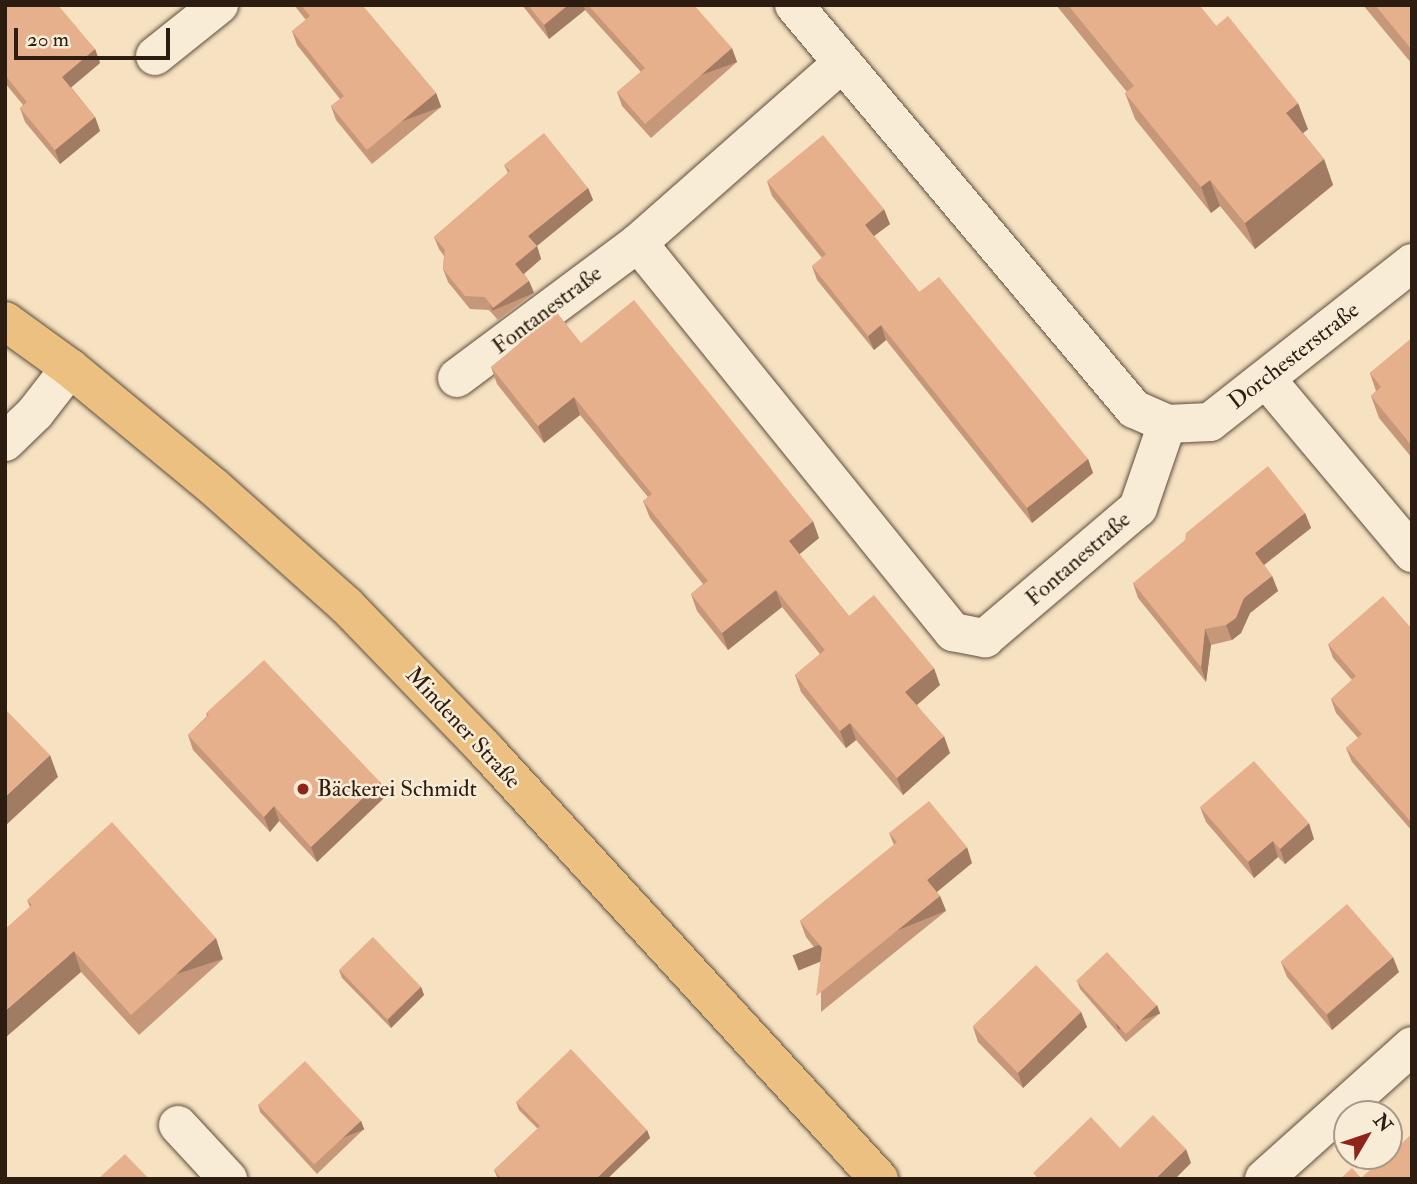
<!DOCTYPE html>
<meta charset="utf-8">
<style>
body{margin:0}
#map{position:relative;width:1417px;height:1184px;overflow:hidden;background:#f6e1c1;font-family:"IM FELL Double Pica",serif}
div>[style]{position:absolute}
.roads{filter:drop-shadow(0 0 2px #5f4e3c) drop-shadow(0 0 2px #5f4e3c)}
.minor>*{height:38px;margin:-19px;padding:0 19px;transform-origin:19px;border-radius:19px;background:#f9ecd7}
.major>*{height:38px;margin:-19px;padding:0 19px;transform-origin:19px;border-radius:19px;background:#ebc080}
.wall>*{inset:0;background:#c79779}
.shaded-wall>*{inset:0;background:#a27b63;transform-origin:0 0}
.building>*{inset:0;background:#e7b08d;transform-origin:0 0}
.dots>*{width:19px;height:19px;translate:-50% -50%;box-sizing:border-box;border:4px solid #f9ecd7;border-radius:50%}
span{translate:-50% -50%;white-space:nowrap;text-align:center;line-height:1.15;-webkit-text-stroke:5px #f9ecd7;paint-order:stroke}
.street-label{font-size:23px;color:#2d1d10}
.poi-label{font-size:23px;color:#2d1d10}
.left{translate:0 -50%;text-align:left}
.frame{position:absolute;inset:0;border:7px solid #2d1d10;pointer-events:none}
.north{position:absolute;left:1333px;top:1100px;width:70px;height:70px;box-sizing:border-box;background:#f9ecd7;border:2px solid #a79987;border-radius:50%;rotate:51deg;font-size:19px;font-weight:700;line-height:28px;text-align:center;color:#2d1d10}
.north::after{content:'';display:block;margin:auto;width:24px;height:32px;background:#8f2418;clip-path:polygon(50% 0,100% 100%,50% 72%,0 100%)}
.scale{position:absolute;left:14px;top:28px;width:156px;height:32px;box-sizing:border-box;border:4px solid #2d1d10;border-top:0;padding-left:9px;font-size:21px;line-height:24px;white-space:nowrap;color:#2d1d10;-webkit-text-stroke:5px #f9ecd7;paint-order:stroke}
</style>
<div id="map">
<div class="roads">
<div class="minor">
<div style="left:794px;top:5px;width:528px;rotate:49.92deg"></div>
<div style="left:1134px;top:409px;width:36px;rotate:24deg"></div>
<div style="left:1167px;top:424px;width:43px;rotate:-2.7deg"></div>
<div style="left:1210px;top:422px;width:257px;rotate:-38.2deg"></div>
<div style="left:155px;top:56px;width:82px;rotate:-38.6deg"></div>
<div style="left:638px;top:243px;width:501px;rotate:51deg"></div>
<div style="left:953px;top:632px;width:33px;rotate:11deg"></div>
<div style="left:985px;top:638px;width:201px;rotate:-40.4deg"></div>
<div style="left:1138px;top:508px;width:89px;rotate:-71deg"></div>
<div style="left:457px;top:378px;width:226px;rotate:-36.7deg"></div>
<div style="left:638px;top:243px;width:272px;rotate:-41.4deg"></div>
<div style="left:1267px;top:380px;width:226px;rotate:50deg"></div>
<div style="left:5px;top:442px;width:42px;rotate:-44deg"></div>
<div style="left:35px;top:413px;width:57px;rotate:-52.1deg"></div>
<div style="left:178px;top:1125px;width:74px;rotate:47.2deg"></div>
<div style="left:1264px;top:1179px;width:199px;rotate:-41.9deg"></div>
</div>
<div class="major">
<div style="left:5px;top:321px;width:80px;rotate:35.9deg"></div>
<div style="left:70px;top:368px;width:188px;rotate:39.6deg"></div>
<div style="left:215px;top:488px;width:176px;rotate:41.8deg"></div>
<div style="left:346px;top:605px;width:199px;rotate:46deg"></div>
<div style="left:484px;top:748px;width:585px;rotate:47.5deg"></div>
</div>
</div>
<div class="wall">
<div style="clip-path:polygon(5px 5px,95px 49px,100px 63px,71px 87px,95px 117px,100px 131px,60px 164px,25px 122px,20px 108px,23px 105px,5px 83px)"></div>
<div style="clip-path:polygon(294px 5px,362px 5px,436px 93px,441px 107px,372px 164px,336px 120px,331px 106px,340px 99px,297px 45px,292px 31px,306px 20px)"></div>
<div style="clip-path:polygon(522px 5px,694px 5px,737px 62px,651px 138px,622px 106px,617px 92px,641px 72px,585px 10px,549px 39px)"></div>
<div style="clip-path:polygon(1056px 5px,1199px 5px,1216px 26px,1308px 129px,1303px 133px,1324px 159px,1333px 185px,1255px 249px,1220px 206px,1211px 213px,1135px 119px,1125px 93px,1127px 92px)"></div>
<div style="clip-path:polygon(1363px 5px,1412px 5px,1412px 64px)"></div>
<div style="clip-path:polygon(504px 165px,588px 188px,593px 200px,537px 246px,541px 259px,524px 274px,529px 281px,534px 293px,498px 320px,489px 310px,470px 309px,448px 282px,443px 269px,444px 256px,439px 249px,434px 237px,508px 173px)"></div>
<div style="clip-path:polygon(767px 181px,890px 224px,874px 236px,919px 292px,1088px 459px,1093px 473px,1032px 523px,886px 340px,874px 350px,817px 280px,812px 266px,822px 258px,772px 196px)"></div>
<div style="clip-path:polygon(519px 337px,581px 343px,819px 538px,799px 554px,849px 616px,940px 685px,917px 705px,950px 753px,903px 795px,856px 740px,846px 748px,801px 692px,795px 675px,820px 654px,782px 607px,728px 650px,697px 611px,691px 594px,703px 584px,650px 518px,643px 501px,648px 497px,580px 415px,544px 443px,497px 384px,491px 367px,521px 343px)"></div>
<div style="clip-path:polygon(1412px 338px,1412px 458px,1379px 418px,1371px 396px,1376px 391px,1370px 373px)"></div>
<div style="clip-path:polygon(1305px 513px,1311px 528px,1264px 565px,1272px 576px,1278px 591px,1250px 613px,1241px 633px,1232px 640px,1211px 645px,1206px 682px,1138px 598px,1133px 583px)"></div>
<div style="clip-path:polygon(1412px 629px,1412px 831px,1352px 762px,1346px 748px,1358px 738px,1336px 713px,1331px 699px,1352px 680px,1333px 658px,1328px 644px)"></div>
<div style="clip-path:polygon(206px 713px,380px 782px,385px 797px,317px 862px,279px 821px,270px 832px,193px 750px,188px 735px,207px 716px)"></div>
<div style="clip-path:polygon(1200px 807px,1314px 839px,1285px 864px,1278px 857px,1254px 878px,1206px 822px)"></div>
<div style="clip-path:polygon(889px 833px,972px 863px,937px 892px,940px 896px,946px 911px,821px 1012px,821px 956px,806px 937px,800px 921px,894px 845px)"></div>
<div style="clip-path:polygon(27px 900px,223px 959px,139px 1035px,81px 972px,30px 907px)"></div>
<div style="clip-path:polygon(1281px 962px,1399px 972px,1332px 1030px,1287px 977px)"></div>
<div style="clip-path:polygon(339px 970px,421px 987px,424px 995px,391px 1028px,342px 978px)"></div>
<div style="clip-path:polygon(1077px 981px,1160px 1013px,1126px 1042px,1080px 989px)"></div>
<div style="clip-path:polygon(1081px 1012px,1087px 1027px,1023px 1088px,978px 1042px,973px 1027px)"></div>
<div style="clip-path:polygon(516px 1102px,647px 1130px,650px 1138px,607px 1179px,498px 1179px,494px 1170px,538px 1129px,519px 1110px)"></div>
<div style="clip-path:polygon(258px 1104px,361px 1121px,364px 1129px,317px 1174px,260px 1112px)"></div>
</div>
<div class="shaded-wall">
<div style="clip-path:polygon(568px 5px,583px 5px,585px 10px,549px 39px,544px 25px)"></div>
<div style="left:732px;top:48px;width:15px;height:116px;rotate:70deg"></div>
<div style="clip-path:polygon(95px 49px,100px 63px,67px 91px,62px 77px)"></div>
<div style="left:436px;top:93px;width:15px;height:89px;rotate:70deg"></div>
<div style="clip-path:polygon(1298px 103px,1308px 129px,1296px 139px,1286px 113px)"></div>
<div style="clip-path:polygon(95px 117px,100px 131px,60px 164px,55px 150px)"></div>
<div style="clip-path:polygon(1324px 159px,1333px 185px,1255px 249px,1245px 223px)"></div>
<div style="clip-path:polygon(1210px 180px,1220px 206px,1211px 213px,1201px 187px)"></div>
<div style="clip-path:polygon(588px 188px,593px 200px,533px 249px,528px 236px)"></div>
<div style="clip-path:polygon(884px 209px,890px 224px,870px 239px,865px 225px)"></div>
<div style="clip-path:polygon(537px 246px,541px 259px,520px 277px,515px 264px)"></div>
<div style="left:529px;top:281px;width:13px;height:45px;rotate:67deg"></div>
<div style="clip-path:polygon(881px 325px,886px 340px,874px 350px,868px 336px)"></div>
<div style="clip-path:polygon(574px 397px,580px 415px,544px 443px,538px 426px)"></div>
<div style="clip-path:polygon(1088px 459px,1093px 473px,1032px 523px,1027px 508px)"></div>
<div style="clip-path:polygon(1305px 513px,1311px 528px,1260px 568px,1255px 553px)"></div>
<div style="clip-path:polygon(813px 521px,819px 538px,795px 558px,789px 541px)"></div>
<div style="clip-path:polygon(1272px 576px,1278px 591px,1250px 613px,1241px 633px,1232px 640px,1226px 625px,1244px 598px)"></div>
<div style="clip-path:polygon(776px 590px,782px 607px,728px 650px,722px 633px)"></div>
<div style="clip-path:polygon(1205px 629px,1211px 645px,1206px 682px,1201px 667px)"></div>
<div style="clip-path:polygon(934px 668px,940px 685px,912px 709px,905px 692px)"></div>
<div style="clip-path:polygon(850px 723px,856px 740px,846px 748px,840px 731px)"></div>
<div style="clip-path:polygon(944px 736px,950px 753px,903px 795px,897px 778px)"></div>
<div style="clip-path:polygon(50px 755px,58px 777px,5px 826px,5px 797px)"></div>
<div style="clip-path:polygon(380px 782px,385px 797px,317px 862px,311px 847px)"></div>
<div style="clip-path:polygon(274px 806px,279px 821px,270px 832px,264px 817px)"></div>
<div style="clip-path:polygon(1309px 823px,1314px 839px,1285px 864px,1280px 849px)"></div>
<div style="clip-path:polygon(1273px 841px,1278px 857px,1254px 878px,1248px 862px)"></div>
<div style="clip-path:polygon(967px 847px,972px 863px,933px 895px,927px 880px)"></div>
<div style="left:940px;top:896px;width:16px;height:159px;rotate:68deg"></div>
<div style="left:216px;top:938px;width:22px;height:115px;rotate:72deg"></div>
<div style="clip-path:polygon(74px 951px,81px 972px,5px 1038px,5px 1011px)"></div>
<div style="clip-path:polygon(1393px 957px,1399px 972px,1332px 1030px,1327px 1015px)"></div>
<div style="clip-path:polygon(421px 987px,424px 995px,391px 1028px,388px 1020px)"></div>
<div style="left:1157px;top:1005px;width:9px;height:45px;rotate:69deg"></div>
<div style="clip-path:polygon(1081px 1012px,1087px 1027px,1023px 1088px,1018px 1073px)"></div>
<div style="left:361px;top:1121px;width:9px;height:65px;rotate:69deg"></div>
<div style="clip-path:polygon(647px 1130px,650px 1138px,607px 1179px,596px 1179px)"></div>
<div style="clip-path:polygon(1186px 1149px,1191px 1163px,1175px 1179px,1155px 1179px)"></div>
</div>
<div class="building">
<div style="clip-path:polygon(5px 5px,58px 5px,95px 49px,62px 77px,95px 117px,55px 150px,20px 108px,27px 102px,5px 75px)"></div>
<div style="clip-path:polygon(301px 5px,362px 5px,436px 93px,367px 150px,331px 106px,344px 96px,292px 31px,310px 16px)"></div>
<div style="clip-path:polygon(528px 5px,568px 5px,544px 25px)"></div>
<div style="clip-path:polygon(588px 5px,694px 5px,732px 48px,645px 124px,617px 92px,645px 68px)"></div>
<div style="clip-path:polygon(1068px 5px,1199px 5px,1216px 26px,1228px 16px,1298px 103px,1286px 113px,1324px 159px,1245px 223px,1210px 180px,1201px 187px,1125px 93px,1134px 86px)"></div>
<div style="clip-path:polygon(1375px 5px,1412px 5px,1412px 50px)"></div>
<div style="clip-path:polygon(544px 133px,588px 188px,528px 236px,537px 246px,515px 264px,529px 281px,493px 308px,485px 297px,465px 296px,443px 269px,445px 250px,434px 237px,510px 171px,504px 165px)"></div>
<div style="clip-path:polygon(823px 135px,884px 209px,865px 225px,919px 292px,939px 277px,1088px 459px,1027px 508px,881px 325px,868px 336px,812px 266px,826px 254px,767px 181px)"></div>
<div style="clip-path:polygon(634px 300px,813px 521px,789px 541px,849px 616px,874px 595px,934px 668px,905px 692px,944px 736px,897px 778px,850px 723px,840px 731px,795px 675px,825px 650px,776px 590px,722px 633px,691px 594px,708px 581px,643px 501px,652px 494px,574px 397px,538px 426px,491px 367px,522px 341px,519px 337px,555px 310px,581px 343px)"></div>
<div style="clip-path:polygon(1412px 338px,1412px 446px,1371px 396px,1381px 387px,1370px 373px)"></div>
<div style="clip-path:polygon(1268px 466px,1305px 513px,1255px 553px,1272px 576px,1244px 598px,1236px 618px,1226px 625px,1205px 629px,1201px 667px,1133px 583px,1185px 540px,1186px 533px)"></div>
<div style="clip-path:polygon(1383px 596px,1412px 629px,1412px 823px,1346px 748px,1362px 734px,1331px 699px,1356px 676px,1328px 644px)"></div>
<div style="clip-path:polygon(264px 660px,380px 782px,311px 847px,274px 806px,264px 817px,188px 735px,209px 715px,206px 713px)"></div>
<div style="clip-path:polygon(5px 709px,50px 755px,5px 797px)"></div>
<div style="clip-path:polygon(1254px 761px,1309px 823px,1280px 849px,1273px 841px,1248px 862px,1200px 807px)"></div>
<div style="clip-path:polygon(929px 801px,967px 847px,927px 880px,940px 896px,816px 996px,822px 948px,800px 921px,897px 842px,889px 833px)"></div>
<div style="clip-path:polygon(112px 822px,216px 938px,131px 1015px,74px 951px,5px 1011px,5px 929px,32px 905px,27px 900px)"></div>
<div style="left:1347px;top:904px;width:70px;height:88px;rotate:49deg"></div>
<div style="left:373px;top:937px;width:69px;height:47px;rotate:46deg"></div>
<div style="left:1107px;top:952px;width:73px;height:42px;rotate:47deg"></div>
<div style="left:1036px;top:965px;width:65px;height:88px;rotate:46deg"></div>
<div style="clip-path:polygon(571px 1049px,647px 1130px,596px 1179px,502px 1179px,494px 1170px,540px 1126px,516px 1102px)"></div>
<div style="left:305px;top:1061px;width:82px;height:64px;rotate:47deg"></div>
<div style="clip-path:polygon(1153px 1115px,1186px 1149px,1155px 1179px,1039px 1179px,1033px 1173px,1091px 1117px,1120px 1148px)"></div>
<div style="clip-path:polygon(1412px 1134px,1412px 1179px,1340px 1179px,1352px 1168px,1361px 1178px,1386px 1156px,1389px 1156px,1389px 1154px)"></div>
<div style="clip-path:polygon(125px 1154px,149px 1179px,98px 1179px)"></div>
</div>
<div class="dots">
<div style="left:303px;top:789px;background:#8f2418"></div>
</div>
<div class="street-label">
<span style="left:547px;top:310px;rotate:-37deg">Fontanestraße</span>
<span style="left:1294px;top:356px;rotate:-38deg">Dorchesterstraße</span>
<span style="left:1078px;top:559px;rotate:-41deg">Fontanestraße</span>
<span style="left:463px;top:728px;rotate:47deg">Mindener Straße</span>
</div>
<div class="poi-label">
<span class="left" style="left:317px;top:789px">Bäckerei Schmidt</span>
</div>
<div class="frame"></div>
<div class="north">N</div>
<div class="scale">20 m</div>
</div>
